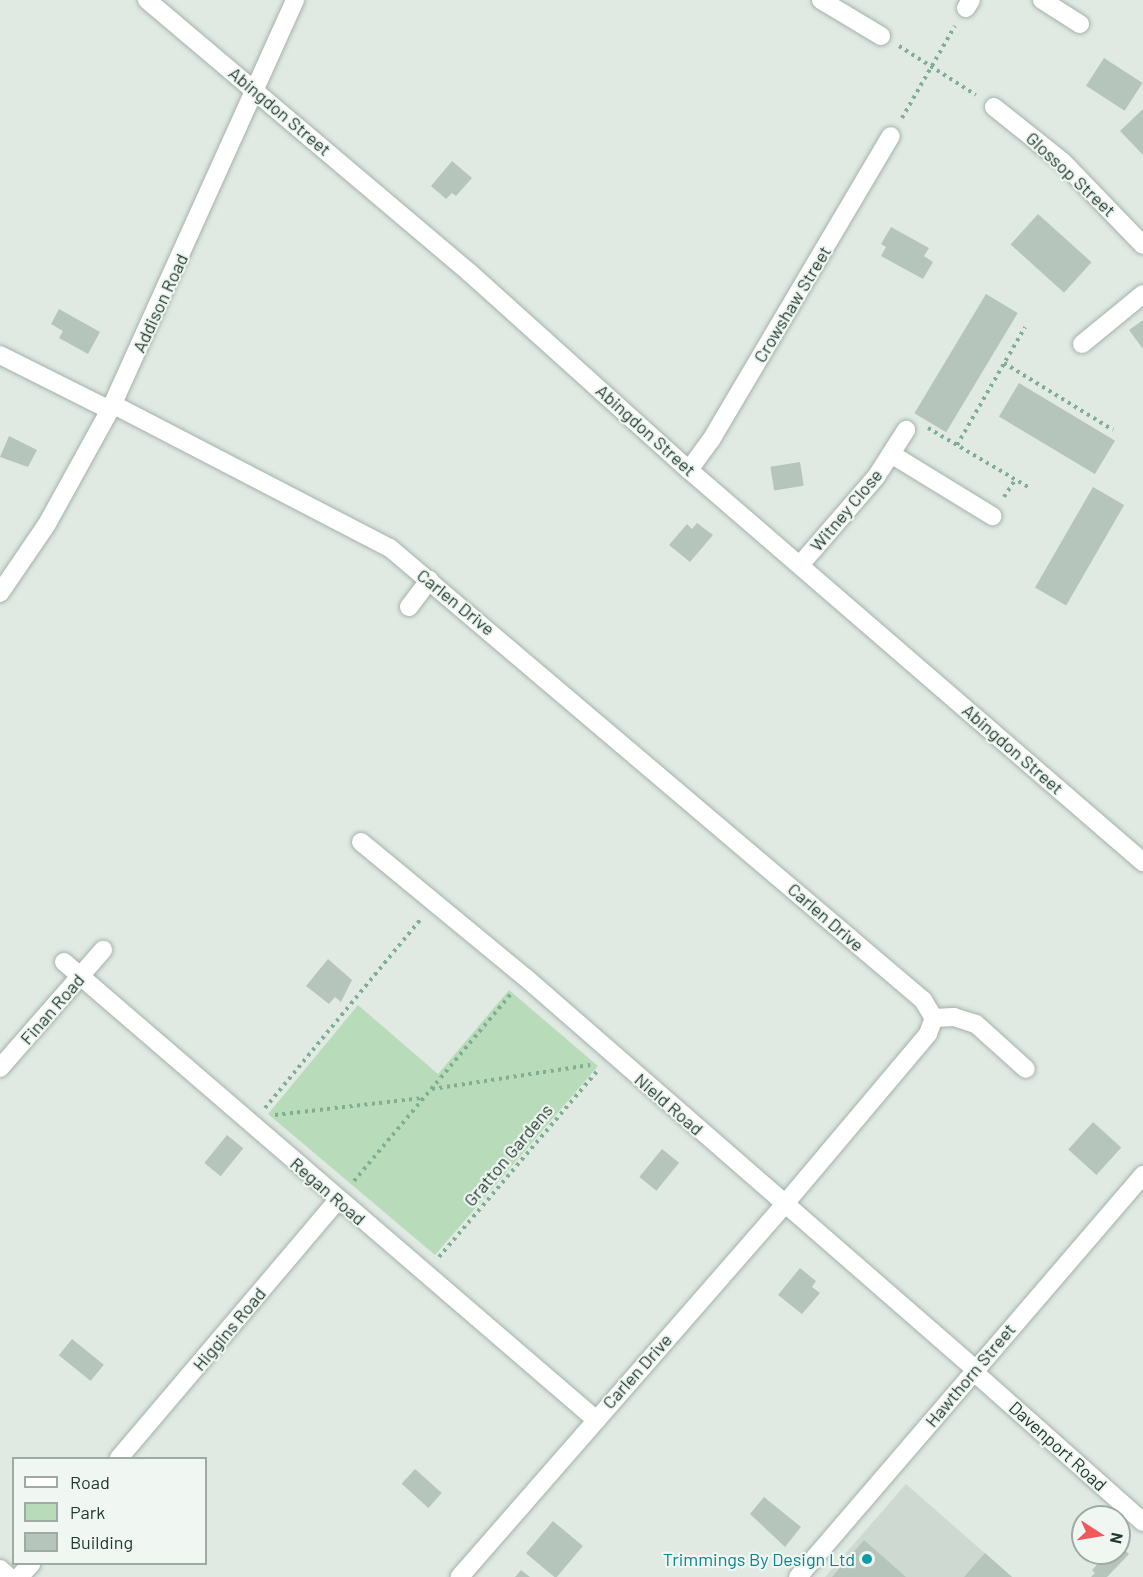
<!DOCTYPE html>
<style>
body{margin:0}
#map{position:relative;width:1143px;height:1577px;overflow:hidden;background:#e0eae3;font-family:Barlow,sans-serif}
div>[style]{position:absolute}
.built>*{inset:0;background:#cedad1}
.green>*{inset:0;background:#b8dcb9}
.building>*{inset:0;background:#b5c5bb;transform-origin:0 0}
.path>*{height:4px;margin-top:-2px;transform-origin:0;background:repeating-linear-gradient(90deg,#80ae93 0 3px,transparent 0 7.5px)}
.roads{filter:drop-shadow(0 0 2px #a3b2a9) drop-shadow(0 0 2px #a3b2a9)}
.minor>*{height:18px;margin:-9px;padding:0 9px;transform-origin:9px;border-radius:9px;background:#fff}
.dots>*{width:16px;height:16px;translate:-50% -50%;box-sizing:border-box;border:3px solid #f0f7f2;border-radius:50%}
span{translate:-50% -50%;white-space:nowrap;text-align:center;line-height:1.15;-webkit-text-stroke:4.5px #f0f7f2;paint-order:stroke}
.street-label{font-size:18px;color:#213a2d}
.culture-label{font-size:18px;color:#0d838f}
.right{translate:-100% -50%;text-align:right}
.legend{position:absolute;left:12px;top:1457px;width:195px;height:108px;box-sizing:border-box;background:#f0f7f2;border:2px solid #9daba3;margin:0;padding:8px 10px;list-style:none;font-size:18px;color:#213a2d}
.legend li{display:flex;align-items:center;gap:12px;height:30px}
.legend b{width:30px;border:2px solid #9daba3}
.north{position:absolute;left:1071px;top:1505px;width:60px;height:60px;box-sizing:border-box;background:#f0f7f2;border:2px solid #9daba3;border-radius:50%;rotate:102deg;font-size:16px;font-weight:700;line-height:24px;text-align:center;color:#213a2d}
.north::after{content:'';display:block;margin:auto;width:21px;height:27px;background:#f0585b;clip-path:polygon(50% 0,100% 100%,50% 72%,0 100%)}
</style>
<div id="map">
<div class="built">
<div style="clip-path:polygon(906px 1484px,1012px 1577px,825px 1577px)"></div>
</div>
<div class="green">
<div style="clip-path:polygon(509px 990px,598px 1066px,435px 1255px,268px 1114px,358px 1005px,438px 1074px)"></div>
</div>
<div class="building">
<div style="left:1104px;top:58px;width:46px;height:33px;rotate:33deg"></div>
<div style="clip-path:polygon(1143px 109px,1143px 155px,1120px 131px)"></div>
<div style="clip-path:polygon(452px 161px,472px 178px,456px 196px,452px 193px,446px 199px,431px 186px)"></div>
<div style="left:1038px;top:214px;width:72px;height:41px;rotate:42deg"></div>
<div style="clip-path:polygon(891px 227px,929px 248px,924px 256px,933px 262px,923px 279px,881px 256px,886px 247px,881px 244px)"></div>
<div style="left:986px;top:294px;width:37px;height:139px;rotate:31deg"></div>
<div style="clip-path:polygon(59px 309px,100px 332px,88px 354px,59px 338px,63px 331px,51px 324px)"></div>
<div style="clip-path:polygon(1143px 320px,1143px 349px,1129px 330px)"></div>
<div style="left:1019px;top:383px;width:112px;height:39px;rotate:31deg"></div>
<div style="clip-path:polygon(9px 436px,37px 450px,28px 467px,0 457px)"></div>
<div style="left:800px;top:462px;width:24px;height:30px;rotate:81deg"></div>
<div style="left:1093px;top:487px;width:36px;height:116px;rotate:30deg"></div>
<div style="clip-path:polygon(697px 523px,713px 535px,690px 562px,669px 545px,687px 524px,692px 529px)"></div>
<div style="clip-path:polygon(328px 959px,352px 980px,341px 1002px,335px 997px,329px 1004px,306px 986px)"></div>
<div style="left:1093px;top:1122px;width:38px;height:37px;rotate:42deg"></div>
<div style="left:227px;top:1135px;width:21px;height:36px;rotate:39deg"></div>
<div style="left:662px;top:1149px;width:22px;height:36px;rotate:39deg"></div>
<div style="clip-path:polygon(800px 1268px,816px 1281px,812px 1287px,820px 1293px,802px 1314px,778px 1295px)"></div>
<div style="left:72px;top:1339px;width:41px;height:21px;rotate:39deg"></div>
<div style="left:415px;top:1469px;width:36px;height:20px;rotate:42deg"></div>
<div style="clip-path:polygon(764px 1497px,801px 1527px,785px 1547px,750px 1514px)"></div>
<div style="left:553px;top:1521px;width:39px;height:42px;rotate:40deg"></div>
<div style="clip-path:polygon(864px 1540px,906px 1577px,832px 1577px)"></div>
<div style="clip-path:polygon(1119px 1545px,1129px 1554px,1107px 1577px,1091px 1577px,1095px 1573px,1092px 1570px,1108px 1553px,1119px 1553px)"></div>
<div style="clip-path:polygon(985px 1553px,1012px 1577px,964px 1577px)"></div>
<div style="clip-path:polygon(521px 1570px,530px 1577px,515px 1577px)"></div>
</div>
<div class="path">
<div style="left:899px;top:46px;width:91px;rotate:32.5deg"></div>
<div style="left:902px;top:118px;width:106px;rotate:-60.1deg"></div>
<div style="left:1004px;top:363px;width:128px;rotate:31.6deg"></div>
<div style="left:928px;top:428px;width:118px;rotate:30.5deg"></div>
<div style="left:957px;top:445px;width:136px;rotate:-60deg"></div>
<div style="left:1004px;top:497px;width:20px;rotate:-57deg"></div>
<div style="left:432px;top:1089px;width:160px;rotate:-8.6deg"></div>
<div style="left:265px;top:1108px;width:245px;rotate:-50.5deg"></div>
<div style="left:275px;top:1115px;width:149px;rotate:-6.6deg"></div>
<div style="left:354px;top:1181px;width:244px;rotate:-50deg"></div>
<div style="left:439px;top:1257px;width:247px;rotate:-49.6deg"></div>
</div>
<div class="roads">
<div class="minor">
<div style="left:147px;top:0;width:423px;rotate:40.2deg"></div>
<div style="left:470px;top:273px;width:295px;rotate:42deg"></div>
<div style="left:689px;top:470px;width:600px;rotate:40.81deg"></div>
<div style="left:821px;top:0;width:70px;rotate:31deg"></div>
<div style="left:1042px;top:0;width:45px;rotate:32.3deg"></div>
<div style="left:966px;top:8px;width:9px;rotate:-58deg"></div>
<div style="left:994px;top:107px;width:88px;rotate:38.6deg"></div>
<div style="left:1063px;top:162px;width:115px;rotate:46.1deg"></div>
<div style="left:1082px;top:344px;width:79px;rotate:-39.3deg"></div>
<div style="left:0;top:355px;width:123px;rotate:26.6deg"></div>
<div style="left:112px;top:404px;width:313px;rotate:27.4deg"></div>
<div style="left:390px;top:548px;width:699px;rotate:40.3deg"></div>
<div style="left:923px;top:1000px;width:21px;rotate:59deg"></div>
<div style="left:934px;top:1018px;width:17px;rotate:111deg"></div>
<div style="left:928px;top:1034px;width:222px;rotate:130.1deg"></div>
<div style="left:785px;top:1204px;width:495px;rotate:131.1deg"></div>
<div style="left:891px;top:454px;width:119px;rotate:31.5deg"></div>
<div style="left:689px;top:470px;width:37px;rotate:-54deg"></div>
<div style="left:711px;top:440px;width:353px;rotate:-59.4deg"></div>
<div style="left:800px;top:565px;width:116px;rotate:-49.2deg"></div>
<div style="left:876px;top:477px;width:56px;rotate:-57.4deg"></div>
<div style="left:0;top:593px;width:83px;rotate:-55.7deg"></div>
<div style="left:47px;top:524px;width:130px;rotate:-61.1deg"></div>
<div style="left:110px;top:410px;width:450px;rotate:-65.7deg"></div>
<div style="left:409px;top:607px;width:34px;rotate:-53deg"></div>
<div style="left:361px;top:842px;width:212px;rotate:39.5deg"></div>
<div style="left:525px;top:977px;width:597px;rotate:41.06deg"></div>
<div style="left:64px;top:962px;width:699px;rotate:40.71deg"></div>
<div style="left:934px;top:1018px;width:20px;rotate:-3deg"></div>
<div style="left:954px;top:1017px;width:23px;rotate:18deg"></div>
<div style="left:976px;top:1024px;width:67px;rotate:42deg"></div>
<div style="left:0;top:1068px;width:157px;rotate:-48.9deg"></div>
<div style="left:973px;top:1371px;width:227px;rotate:41.6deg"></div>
<div style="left:119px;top:1458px;width:338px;rotate:-49.7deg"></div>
<div style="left:0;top:1569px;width:12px;rotate:42deg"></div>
<div style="left:19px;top:1577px;width:18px;rotate:-47deg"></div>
<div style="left:798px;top:1577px;width:530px;rotate:-49.36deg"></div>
</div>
</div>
<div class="dots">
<div style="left:867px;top:1559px;background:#0f9aa8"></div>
</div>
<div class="street-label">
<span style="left:280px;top:111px;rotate:40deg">Abingdon Street</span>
<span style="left:1071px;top:174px;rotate:43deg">Glossop Street</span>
<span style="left:160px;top:303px;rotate:-65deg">Addison Road</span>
<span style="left:792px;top:304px;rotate:-59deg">Crowshaw Street</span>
<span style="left:646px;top:430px;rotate:42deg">Abingdon Street</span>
<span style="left:846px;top:510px;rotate:-50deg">Witney Close</span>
<span style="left:456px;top:602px;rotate:39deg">Carlen Drive</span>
<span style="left:1013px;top:749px;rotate:41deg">Abingdon Street</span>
<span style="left:826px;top:917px;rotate:41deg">Carlen Drive</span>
<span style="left:52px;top:1009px;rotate:-49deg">Finan Road</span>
<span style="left:669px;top:1104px;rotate:41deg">Nield Road</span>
<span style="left:508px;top:1155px;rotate:-50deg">Gratton Gardens</span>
<span style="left:328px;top:1191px;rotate:41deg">Regan Road</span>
<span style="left:229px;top:1329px;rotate:-50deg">Higgins Road</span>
<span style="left:637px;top:1371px;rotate:-48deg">Carlen Drive</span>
<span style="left:970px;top:1375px;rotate:-50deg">Hawthorn Street</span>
<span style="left:1058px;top:1446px;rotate:42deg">Davenport Road</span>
</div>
<div class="culture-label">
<span class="right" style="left:855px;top:1559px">Trimmings By Design Ltd</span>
</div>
<ul class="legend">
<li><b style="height:8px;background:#fff"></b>Road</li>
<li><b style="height:16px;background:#b8dcb9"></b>Park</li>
<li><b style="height:16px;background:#b5c5bb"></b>Building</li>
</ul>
<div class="north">N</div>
</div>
